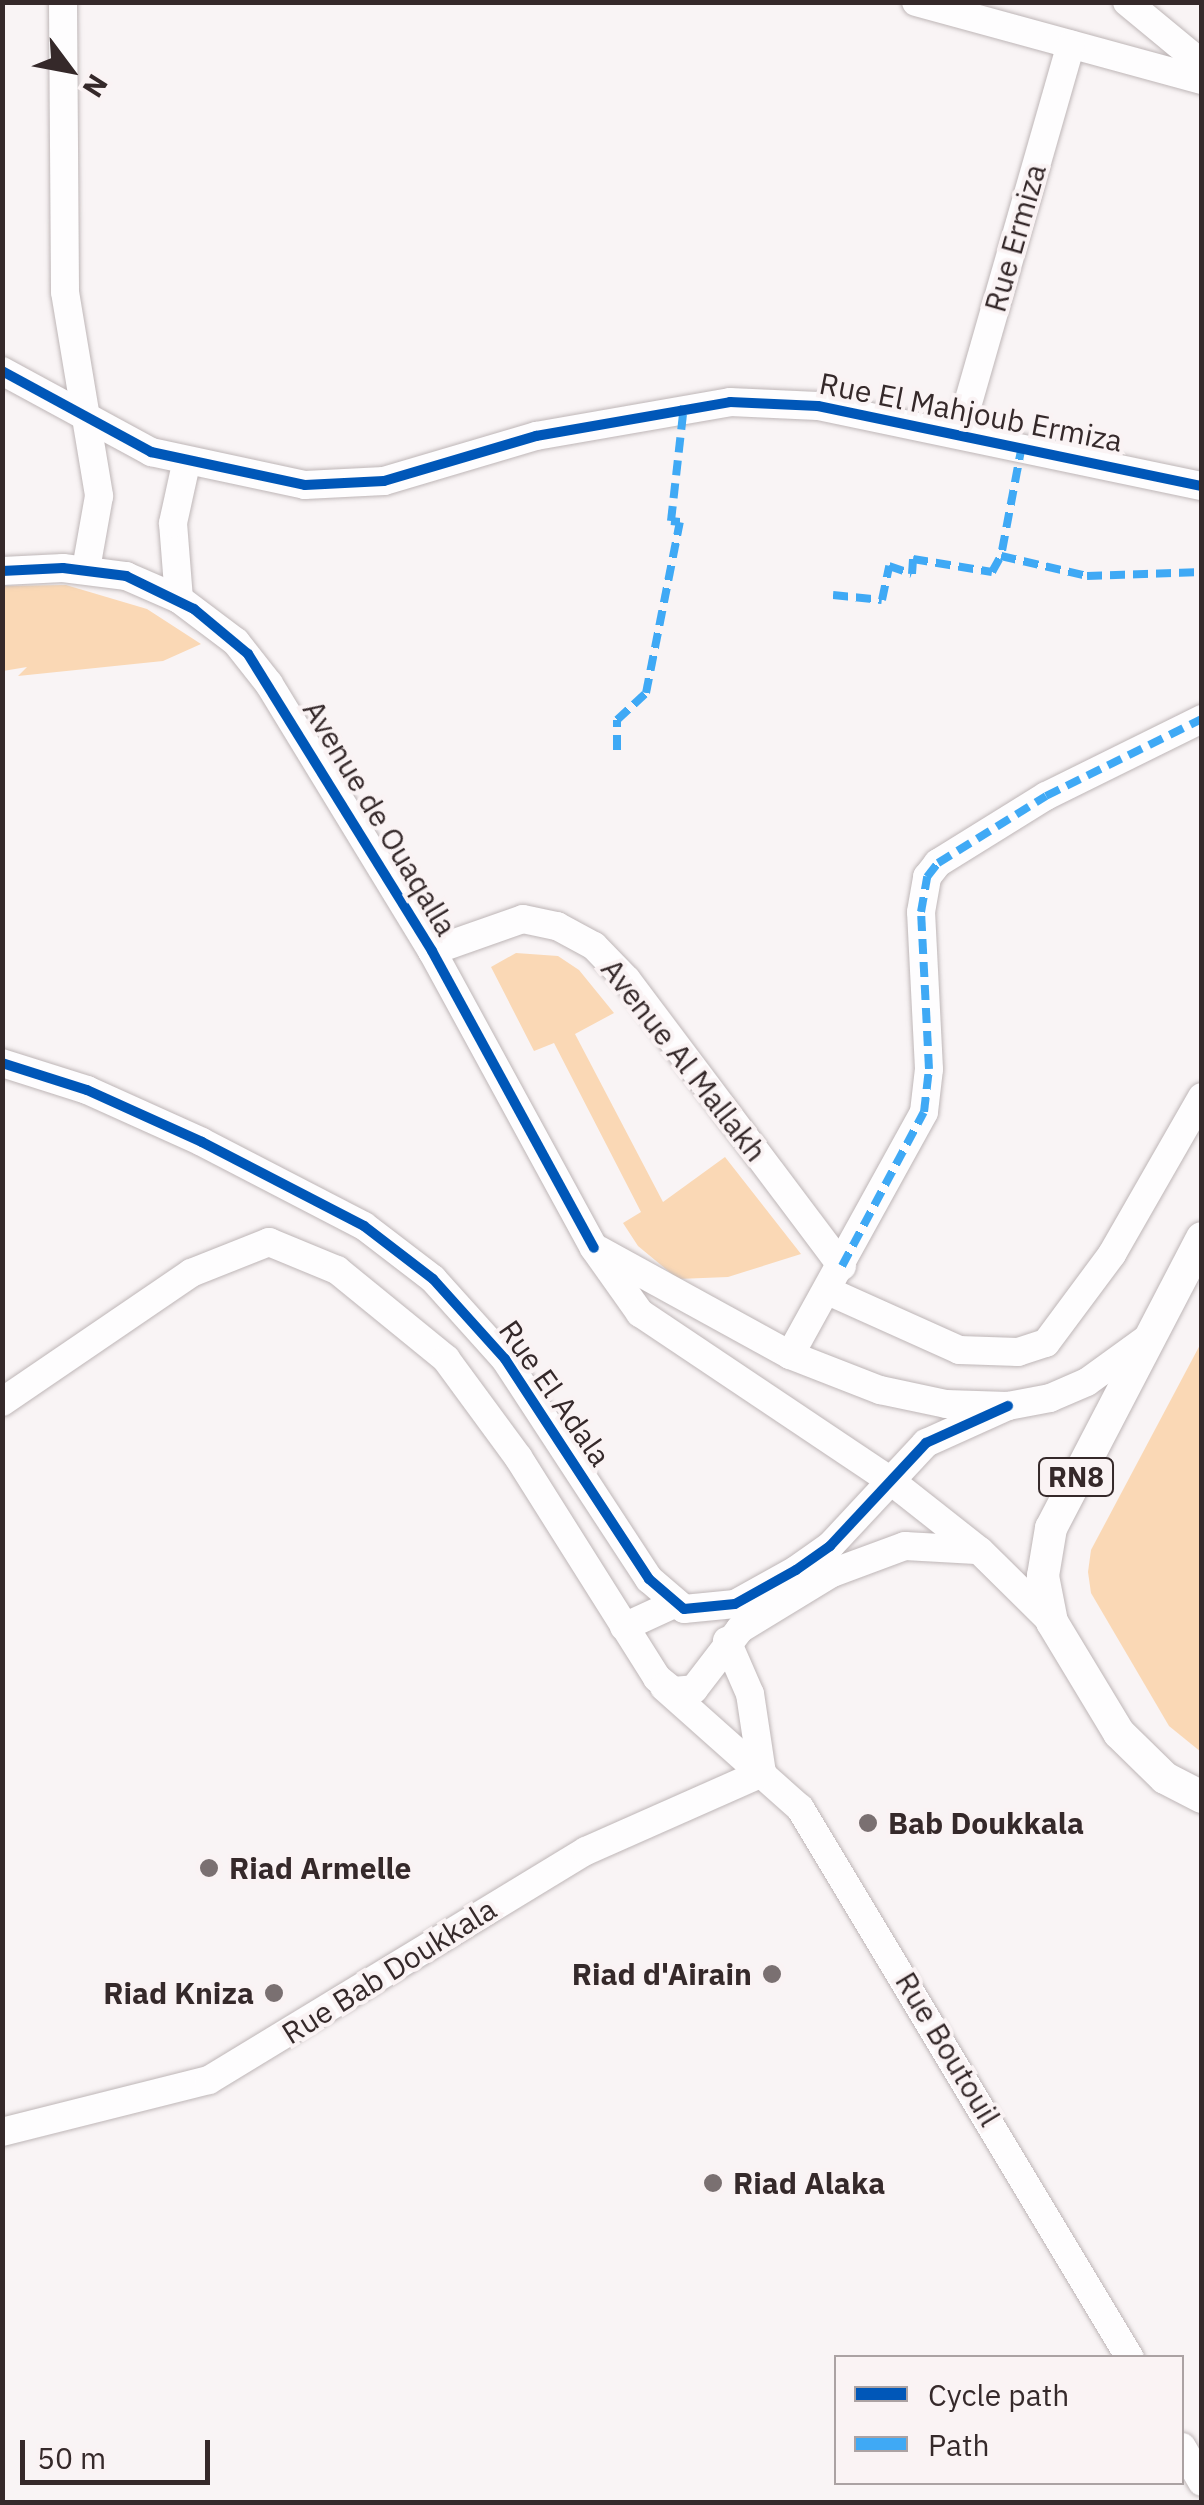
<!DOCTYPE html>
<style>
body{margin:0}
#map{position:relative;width:1204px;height:2505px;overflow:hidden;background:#f9f4f5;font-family:"IBM Plex Sans",sans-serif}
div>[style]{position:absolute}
.green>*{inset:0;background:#fad8b5}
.roads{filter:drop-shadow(0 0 2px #beb6b7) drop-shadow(0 0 2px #beb6b7)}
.minor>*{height:28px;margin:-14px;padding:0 14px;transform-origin:14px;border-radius:14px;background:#fefdfe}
.major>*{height:32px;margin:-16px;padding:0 16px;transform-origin:16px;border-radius:16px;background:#fefdfe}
.quiet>*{height:8px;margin-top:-4px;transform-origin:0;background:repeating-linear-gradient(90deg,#3fa9f5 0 15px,transparent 0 23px)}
.cycleway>*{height:10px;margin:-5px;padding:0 5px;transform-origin:5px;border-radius:5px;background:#0057b8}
.dots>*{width:28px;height:28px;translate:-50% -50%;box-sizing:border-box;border:5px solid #faf3f4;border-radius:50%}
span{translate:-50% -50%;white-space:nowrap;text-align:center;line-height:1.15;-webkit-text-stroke:8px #faf3f4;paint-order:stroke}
.shield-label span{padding:2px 8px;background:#faf3f4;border:2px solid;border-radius:8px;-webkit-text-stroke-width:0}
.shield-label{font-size:28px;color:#35292a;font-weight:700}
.street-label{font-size:30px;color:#35292a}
.poi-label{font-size:30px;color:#35292a;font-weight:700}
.left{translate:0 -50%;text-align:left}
.right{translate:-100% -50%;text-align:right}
.frame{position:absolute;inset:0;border:5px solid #35292a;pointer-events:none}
.legend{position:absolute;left:834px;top:2355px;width:350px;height:130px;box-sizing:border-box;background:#faf3f4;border:2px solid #aba2a3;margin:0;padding:12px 18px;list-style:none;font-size:30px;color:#35292a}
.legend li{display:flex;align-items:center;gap:20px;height:50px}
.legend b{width:50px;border:2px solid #aba2a3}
.north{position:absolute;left:20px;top:20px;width:100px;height:100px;-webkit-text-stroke:8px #faf3f4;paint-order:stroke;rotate:122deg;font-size:28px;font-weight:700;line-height:40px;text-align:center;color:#35292a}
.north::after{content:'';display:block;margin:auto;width:35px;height:45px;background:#35292a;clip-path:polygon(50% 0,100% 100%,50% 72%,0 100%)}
.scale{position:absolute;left:20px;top:2440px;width:190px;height:45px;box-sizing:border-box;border:5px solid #35292a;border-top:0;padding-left:12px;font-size:30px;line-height:35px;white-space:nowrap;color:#35292a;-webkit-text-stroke:8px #faf3f4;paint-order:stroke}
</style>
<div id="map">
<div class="green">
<div style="clip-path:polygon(66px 585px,147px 609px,201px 644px,163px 661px,18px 676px,27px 667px,3px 671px,3px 586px)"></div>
<div style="clip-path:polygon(516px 953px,558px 956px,579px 970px,614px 1013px,575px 1034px,663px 1202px,725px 1157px,801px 1254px,728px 1277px,678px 1279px,638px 1246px,623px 1223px,641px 1212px,554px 1043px,534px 1051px,491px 967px)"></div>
<div style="clip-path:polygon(1201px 1343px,1201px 1752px,1169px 1726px,1091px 1593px,1088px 1572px,1091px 1550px)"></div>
</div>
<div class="roads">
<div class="minor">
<div style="left:63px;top:2px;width:290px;rotate:89.6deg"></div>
<div style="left:65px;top:292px;width:207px;rotate:80.5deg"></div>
<div style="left:99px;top:496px;width:74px;rotate:100.1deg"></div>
<div style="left:916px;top:2px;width:296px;rotate:15.3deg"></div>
<div style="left:1127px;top:2px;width:97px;rotate:39.6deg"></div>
<div style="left:2px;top:371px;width:170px;rotate:28.5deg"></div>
<div style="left:151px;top:452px;width:157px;rotate:12.1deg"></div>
<div style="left:305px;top:485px;width:79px;rotate:-2.9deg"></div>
<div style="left:384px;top:481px;width:159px;rotate:-16.5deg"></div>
<div style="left:536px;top:436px;width:197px;rotate:-9.9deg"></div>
<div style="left:730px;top:402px;width:88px;rotate:2.6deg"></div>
<div style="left:818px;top:406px;width:392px;rotate:11.8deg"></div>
<div style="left:960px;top:431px;width:402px;rotate:-74deg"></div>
<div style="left:2px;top:571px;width:61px;rotate:-2.8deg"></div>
<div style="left:63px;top:568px;width:64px;rotate:7.2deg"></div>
<div style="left:126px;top:576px;width:58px;rotate:23.5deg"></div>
<div style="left:179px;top:599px;width:71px;rotate:37deg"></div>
<div style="left:236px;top:642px;width:53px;rotate:51.8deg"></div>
<div style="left:269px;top:684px;width:313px;rotate:58.6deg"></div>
<div style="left:432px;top:951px;width:338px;rotate:61.4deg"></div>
<div style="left:594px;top:1248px;width:80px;rotate:54.7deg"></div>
<div style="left:640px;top:1313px;width:302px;rotate:33.8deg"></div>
<div style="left:891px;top:1481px;width:113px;rotate:38.2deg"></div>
<div style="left:980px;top:1551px;width:101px;rotate:44.6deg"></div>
<div style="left:179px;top:599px;width:76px;rotate:-94.5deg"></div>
<div style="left:173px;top:523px;width:60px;rotate:-77.6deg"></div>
<div style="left:432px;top:951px;width:96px;rotate:-19.4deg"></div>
<div style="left:523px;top:919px;width:35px;rotate:12deg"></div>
<div style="left:557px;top:926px;width:42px;rotate:28.4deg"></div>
<div style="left:594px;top:946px;width:47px;rotate:45.9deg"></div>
<div style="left:627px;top:980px;width:358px;rotate:53.1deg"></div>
<div style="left:2px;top:1063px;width:89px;rotate:17.6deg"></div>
<div style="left:87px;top:1090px;width:126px;rotate:24.3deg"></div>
<div style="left:202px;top:1142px;width:182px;rotate:27.4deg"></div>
<div style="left:364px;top:1226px;width:87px;rotate:37.5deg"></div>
<div style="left:433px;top:1279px;width:108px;rotate:48deg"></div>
<div style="left:505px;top:1359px;width:263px;rotate:56.8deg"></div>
<div style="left:649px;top:1579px;width:46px;rotate:40.6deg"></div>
<div style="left:684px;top:1609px;width:51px;rotate:-5.6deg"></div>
<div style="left:735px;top:1604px;width:70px;rotate:-29.1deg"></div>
<div style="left:796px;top:1570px;width:42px;rotate:-35.2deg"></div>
<div style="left:830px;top:1546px;width:141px;rotate:-47deg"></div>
<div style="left:926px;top:1443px;width:90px;rotate:-24.3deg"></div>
<div style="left:599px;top:1250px;width:218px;rotate:28.8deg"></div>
<div style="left:790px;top:1355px;width:97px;rotate:21.3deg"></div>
<div style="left:880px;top:1390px;width:67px;rotate:12deg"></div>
<div style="left:946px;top:1404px;width:62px;rotate:1.8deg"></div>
<div style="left:1008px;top:1406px;width:43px;rotate:-10.8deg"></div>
<div style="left:1050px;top:1398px;width:40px;rotate:-23.4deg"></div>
<div style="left:1087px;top:1382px;width:72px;rotate:-35.9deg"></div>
<div style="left:828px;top:1291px;width:144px;rotate:24.2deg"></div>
<div style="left:959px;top:1350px;width:59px;rotate:1.9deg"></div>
<div style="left:1018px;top:1352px;width:29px;rotate:-18deg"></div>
<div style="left:1046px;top:1343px;width:111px;rotate:-53.4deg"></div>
<div style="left:1112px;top:1254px;width:181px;rotate:-60.2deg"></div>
<div style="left:790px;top:1355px;width:277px;rotate:-61.1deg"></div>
<div style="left:924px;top:1112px;width:43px;rotate:-83.4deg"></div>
<div style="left:929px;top:1069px;width:157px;rotate:-92.9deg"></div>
<div style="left:921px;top:912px;width:36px;rotate:-80deg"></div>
<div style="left:927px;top:877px;width:18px;rotate:-52deg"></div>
<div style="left:938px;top:863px;width:127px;rotate:-31.8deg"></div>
<div style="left:1046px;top:796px;width:174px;rotate:-26.3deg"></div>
<div style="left:2px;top:1402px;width:229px;rotate:-34.3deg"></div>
<div style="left:191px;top:1273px;width:84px;rotate:-21.7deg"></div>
<div style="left:269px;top:1242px;width:74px;rotate:22.4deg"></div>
<div style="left:337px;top:1270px;width:141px;rotate:39.2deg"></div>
<div style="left:446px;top:1359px;width:122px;rotate:53.7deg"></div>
<div style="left:518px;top:1457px;width:261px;rotate:57.8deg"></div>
<div style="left:657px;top:1678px;width:21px;rotate:39deg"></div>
<div style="left:673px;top:1691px;width:21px;rotate:-5deg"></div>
<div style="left:694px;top:1689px;width:76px;rotate:-52.5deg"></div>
<div style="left:740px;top:1629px;width:108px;rotate:-31.3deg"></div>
<div style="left:832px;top:1573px;width:78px;rotate:-20.3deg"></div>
<div style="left:905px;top:1546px;width:71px;rotate:3.2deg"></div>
<div style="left:624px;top:1627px;width:55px;rotate:-24.7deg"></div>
<div style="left:664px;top:1687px;width:182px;rotate:41.7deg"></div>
<div style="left:800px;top:1808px;width:641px;rotate:59.04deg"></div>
<div style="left:2px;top:2132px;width:213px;rotate:-14.1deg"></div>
<div style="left:209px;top:2080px;width:441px;rotate:-31.3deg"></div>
<div style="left:586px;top:1851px;width:193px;rotate:-23.9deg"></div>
<div style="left:762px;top:1773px;width:80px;rotate:-98.6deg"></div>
<div style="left:750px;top:1694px;width:58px;rotate:-113.5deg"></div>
<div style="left:1182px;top:2447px;width:40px;rotate:60.3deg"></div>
</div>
<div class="major">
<div style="left:1202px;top:1238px;width:327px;rotate:117.5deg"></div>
<div style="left:1051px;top:1528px;width:49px;rotate:99.5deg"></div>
<div style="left:1043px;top:1576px;width:47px;rotate:78.9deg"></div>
<div style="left:1052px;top:1622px;width:130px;rotate:58.9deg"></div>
<div style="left:1119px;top:1733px;width:64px;rotate:44.4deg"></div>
<div style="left:1165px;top:1778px;width:42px;rotate:27.2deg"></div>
</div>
</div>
<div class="quiet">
<div style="left:1022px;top:445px;width:113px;rotate:100.7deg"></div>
<div style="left:1001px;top:556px;width:88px;rotate:13.1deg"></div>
<div style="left:1087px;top:576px;width:115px;rotate:-2deg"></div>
<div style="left:833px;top:595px;width:49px;rotate:5.8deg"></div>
<div style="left:882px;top:600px;width:35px;rotate:-78deg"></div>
<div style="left:889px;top:566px;width:24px;rotate:19deg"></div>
<div style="left:912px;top:574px;width:15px;rotate:-86deg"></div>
<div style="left:913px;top:559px;width:80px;rotate:9.3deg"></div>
<div style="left:992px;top:572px;width:18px;rotate:-61deg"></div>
<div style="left:617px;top:750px;width:30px;rotate:-90deg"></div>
<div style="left:617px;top:720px;width:40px;rotate:-43deg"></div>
<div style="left:646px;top:693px;width:174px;rotate:-78.8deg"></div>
<div style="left:680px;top:522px;width:9px;rotate:-174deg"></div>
<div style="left:671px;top:521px;width:116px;rotate:-83.6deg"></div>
<div style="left:842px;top:1266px;width:174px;rotate:-62deg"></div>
<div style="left:924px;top:1112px;width:43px;rotate:-83.4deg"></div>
<div style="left:929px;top:1069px;width:157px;rotate:-92.9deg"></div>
<div style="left:921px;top:912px;width:36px;rotate:-80deg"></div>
<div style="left:927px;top:877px;width:18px;rotate:-52deg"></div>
<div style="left:938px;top:863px;width:127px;rotate:-31.8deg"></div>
<div style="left:1046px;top:796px;width:174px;rotate:-26.3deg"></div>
</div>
<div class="cycleway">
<div style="left:2px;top:371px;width:170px;rotate:28.5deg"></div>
<div style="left:151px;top:452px;width:157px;rotate:12.1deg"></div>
<div style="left:305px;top:485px;width:79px;rotate:-2.9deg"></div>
<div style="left:384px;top:481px;width:159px;rotate:-16.5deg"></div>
<div style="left:536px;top:436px;width:197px;rotate:-9.9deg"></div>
<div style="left:730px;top:402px;width:88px;rotate:2.6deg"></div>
<div style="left:818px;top:406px;width:392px;rotate:11.8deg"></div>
<div style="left:2px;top:571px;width:61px;rotate:-2.8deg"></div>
<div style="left:63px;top:568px;width:64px;rotate:7.2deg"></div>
<div style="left:126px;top:576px;width:76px;rotate:25.9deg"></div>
<div style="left:194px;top:609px;width:70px;rotate:39.8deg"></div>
<div style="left:248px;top:654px;width:349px;rotate:58.2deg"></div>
<div style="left:432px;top:951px;width:338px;rotate:61.4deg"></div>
<div style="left:2px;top:1063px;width:89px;rotate:17.6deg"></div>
<div style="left:87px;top:1090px;width:126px;rotate:24.3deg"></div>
<div style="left:202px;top:1142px;width:182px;rotate:27.4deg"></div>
<div style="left:364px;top:1226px;width:87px;rotate:37.5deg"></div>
<div style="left:433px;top:1279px;width:108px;rotate:48deg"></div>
<div style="left:505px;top:1359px;width:263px;rotate:56.8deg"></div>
<div style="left:649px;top:1579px;width:46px;rotate:40.6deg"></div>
<div style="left:684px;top:1609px;width:51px;rotate:-5.6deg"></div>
<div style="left:735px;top:1604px;width:70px;rotate:-29.1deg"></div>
<div style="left:796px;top:1570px;width:42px;rotate:-35.2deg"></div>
<div style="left:830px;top:1546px;width:141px;rotate:-47deg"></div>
<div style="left:926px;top:1443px;width:90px;rotate:-24.3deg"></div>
</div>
<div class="dots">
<div style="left:868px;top:1823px;background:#7a7071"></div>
<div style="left:209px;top:1868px;background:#7a7071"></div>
<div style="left:772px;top:1974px;background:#7a7071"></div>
<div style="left:274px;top:1993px;background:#7a7071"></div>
<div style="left:713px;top:2183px;background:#7a7071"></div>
</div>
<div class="shield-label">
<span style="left:1076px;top:1477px">RN8</span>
</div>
<div class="street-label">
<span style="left:1015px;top:238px;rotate:-74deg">Rue Ermiza</span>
<span style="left:971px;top:412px;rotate:11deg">Rue El Mahjoub Ermiza</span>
<span style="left:380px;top:818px;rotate:59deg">Avenue de Ouaqalla</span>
<span style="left:684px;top:1060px;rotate:52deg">Avenue Al Mallakh</span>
<span style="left:555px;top:1393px;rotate:55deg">Rue El Adala</span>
<span style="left:389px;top:1971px;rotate:-32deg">Rue Bab Doukkala</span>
<span style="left:948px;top:2049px;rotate:59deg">Rue Boutouil</span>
</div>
<div class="poi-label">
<span class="left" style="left:888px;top:1823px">Bab Doukkala</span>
<span class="left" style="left:229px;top:1868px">Riad Armelle</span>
<span class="right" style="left:752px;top:1974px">Riad d'Airain</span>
<span class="right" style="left:254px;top:1993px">Riad Kniza</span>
<span class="left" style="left:733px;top:2183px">Riad Alaka</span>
</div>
<div class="frame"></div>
<ul class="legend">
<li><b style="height:12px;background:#0057b8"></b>Cycle path</li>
<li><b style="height:12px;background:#3fa9f5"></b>Path</li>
</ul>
<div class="north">N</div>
<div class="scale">50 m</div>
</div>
